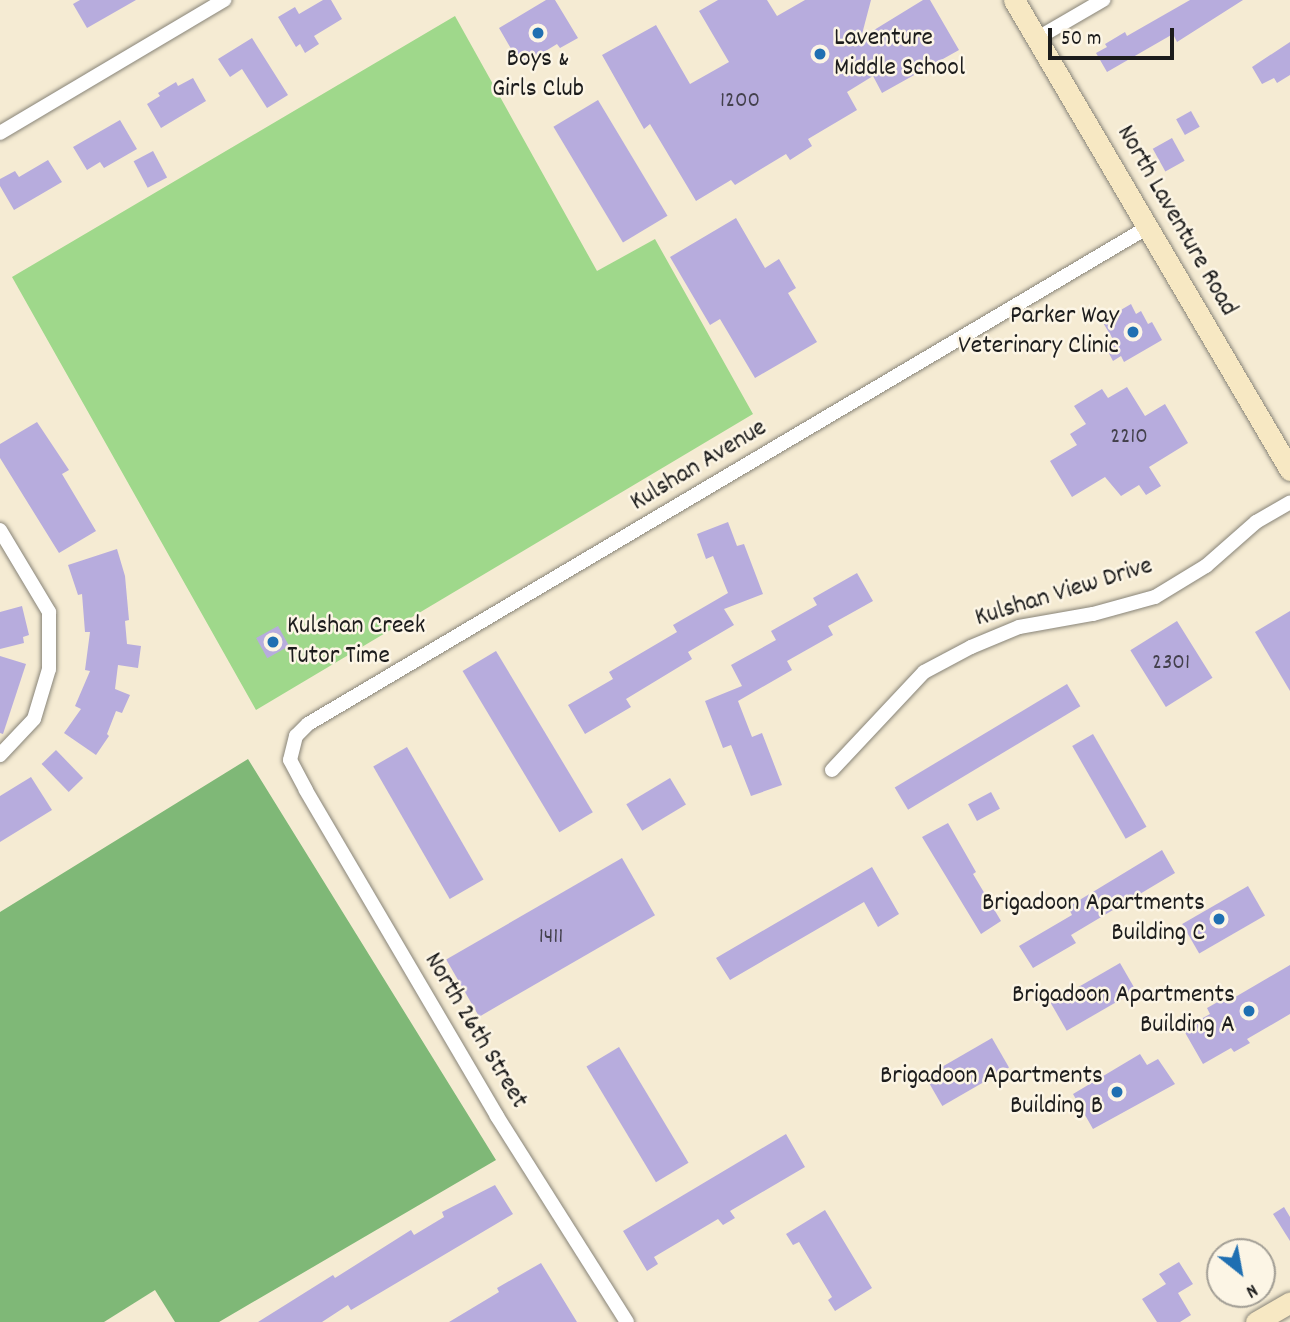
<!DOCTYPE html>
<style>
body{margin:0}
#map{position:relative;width:1290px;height:1322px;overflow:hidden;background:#f5ebd3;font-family:Dekko,sans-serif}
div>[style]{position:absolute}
.green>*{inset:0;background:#9fd88b}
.forest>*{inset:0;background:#7fb877}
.building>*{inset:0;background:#b7acdd;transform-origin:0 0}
.roads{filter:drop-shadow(0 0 2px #888478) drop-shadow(0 0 2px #888478)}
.street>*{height:14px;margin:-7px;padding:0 7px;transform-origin:7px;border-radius:7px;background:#fff}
.secondary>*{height:21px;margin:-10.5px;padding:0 10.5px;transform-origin:10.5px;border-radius:10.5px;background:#f7e8c3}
.dots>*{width:19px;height:19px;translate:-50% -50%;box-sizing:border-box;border:4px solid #fcf5e5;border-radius:50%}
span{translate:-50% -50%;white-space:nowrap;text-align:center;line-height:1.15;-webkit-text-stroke:5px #fcf5e5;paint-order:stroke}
.number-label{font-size:23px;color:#43404c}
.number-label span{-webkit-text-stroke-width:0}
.poi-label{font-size:26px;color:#1c1c1c}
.left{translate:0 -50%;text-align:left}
.right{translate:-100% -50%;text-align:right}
.street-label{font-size:26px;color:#1c1c1c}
.north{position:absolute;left:1206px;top:1238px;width:70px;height:70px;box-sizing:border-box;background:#fcf5e5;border:2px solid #a29e95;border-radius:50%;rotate:149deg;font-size:19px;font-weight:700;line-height:28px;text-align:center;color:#1c1c1c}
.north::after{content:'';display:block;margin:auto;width:24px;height:32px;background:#1f6fb2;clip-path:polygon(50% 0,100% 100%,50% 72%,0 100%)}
.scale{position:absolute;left:1048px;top:28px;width:126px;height:32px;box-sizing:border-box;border:4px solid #1c1c1c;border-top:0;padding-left:9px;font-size:21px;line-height:24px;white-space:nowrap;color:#1c1c1c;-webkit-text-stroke:5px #fcf5e5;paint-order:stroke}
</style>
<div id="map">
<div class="green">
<div style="clip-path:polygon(455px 16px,597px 271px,655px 239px,753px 414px,256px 710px,12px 277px)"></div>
</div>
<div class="forest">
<div style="clip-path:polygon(248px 759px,496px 1160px,219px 1322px,175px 1322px,155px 1290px,104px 1322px,0 1322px,0 912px)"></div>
</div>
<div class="building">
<div style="clip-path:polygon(80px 0,136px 0,87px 28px,73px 4px)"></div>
<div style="clip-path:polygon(323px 0,331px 0,342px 19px,314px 36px,319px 44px,305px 53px,300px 44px,296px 47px,278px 17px,295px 7px,299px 14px)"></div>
<div style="clip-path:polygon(546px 0,555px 0,578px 38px,560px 48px,557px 44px,521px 66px,499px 28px)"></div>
<div style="clip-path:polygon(718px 0,767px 0,777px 16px,805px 0,871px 0,861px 38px,923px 0,930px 0,959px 50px,882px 93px,873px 76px,847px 92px,857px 110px,808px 139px,812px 146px,790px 160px,786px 154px,735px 185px,731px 180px,696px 201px,650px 124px,644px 129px,602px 55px,656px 25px,690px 84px,729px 62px,699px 11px)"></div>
<div style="clip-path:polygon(1190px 0,1243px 0,1177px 42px,1173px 34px,1107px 72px,1096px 53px,1107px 47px,1105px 44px,1125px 32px,1127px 36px)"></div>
<div style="clip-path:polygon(252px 38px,288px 95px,267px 108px,242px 69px,230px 77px,218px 59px)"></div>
<div style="clip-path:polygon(1290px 42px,1290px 75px,1277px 83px,1274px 78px,1262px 84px,1252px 67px)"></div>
<div style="clip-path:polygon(193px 78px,206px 101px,161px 128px,147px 104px,160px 96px,158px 93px,176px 82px,178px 86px)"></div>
<div style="left:598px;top:100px;width:135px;height:52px;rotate:59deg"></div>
<div style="left:1191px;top:111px;width:18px;height:17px;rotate:61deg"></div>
<div style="clip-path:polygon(120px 120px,137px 149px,104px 168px,100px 162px,87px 170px,73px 147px)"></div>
<div style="left:1172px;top:138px;width:26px;height:22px;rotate:61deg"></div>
<div style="left:153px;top:151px;width:30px;height:22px;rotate:62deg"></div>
<div style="clip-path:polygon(48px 160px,62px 182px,14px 210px,0 186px,0 179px,15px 171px,19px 177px)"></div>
<div style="clip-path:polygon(736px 218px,765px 268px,779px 259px,796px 288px,788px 293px,817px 342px,755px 378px,720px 319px,710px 325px,670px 257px)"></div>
<div style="clip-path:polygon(1131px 304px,1136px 314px,1141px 311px,1148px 324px,1152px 322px,1162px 340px,1124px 362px,1121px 356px,1113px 361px,1105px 346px,1114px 341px,1102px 321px)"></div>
<div style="clip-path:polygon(1127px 387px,1145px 416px,1165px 404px,1188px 443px,1149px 467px,1161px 486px,1146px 495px,1139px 485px,1121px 496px,1105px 477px,1072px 497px,1050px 461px,1077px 445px,1070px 434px,1086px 424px,1074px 406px,1102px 389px,1108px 398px)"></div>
<div style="clip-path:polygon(37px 422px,69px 470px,62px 474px,96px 531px,59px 553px,0 458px,0 444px)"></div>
<div style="clip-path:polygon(728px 522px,737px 546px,744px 544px,763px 594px,724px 609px,734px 625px,688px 652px,692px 659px,626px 699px,631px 707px,585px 734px,568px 705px,613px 679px,609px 672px,677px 632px,673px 625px,728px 593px,713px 556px,706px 559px,697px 534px)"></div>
<div style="clip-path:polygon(117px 549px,125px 576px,129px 620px,125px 621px,127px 644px,141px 646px,138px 668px,118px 665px,115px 689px,130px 695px,122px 713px,116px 711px,107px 734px,109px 736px,96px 755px,64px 733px,81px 709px,75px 706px,90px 671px,85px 670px,90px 632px,85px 632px,82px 594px,78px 595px,68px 565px)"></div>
<div style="clip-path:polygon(857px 573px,873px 601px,828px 626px,833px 635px,787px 661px,792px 670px,738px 701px,752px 737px,762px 733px,782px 785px,751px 796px,731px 745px,723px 748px,705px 701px,742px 686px,731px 665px,776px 640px,771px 631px,817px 605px,813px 598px)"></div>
<div style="clip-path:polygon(22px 606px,29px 635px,23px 637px,24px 643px,0 649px,0 612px)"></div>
<div style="clip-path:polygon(1290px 611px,1290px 691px,1255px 632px)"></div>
<div style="left:1177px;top:621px;width:67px;height:55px;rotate:58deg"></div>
<div style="left:278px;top:626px;width:23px;height:25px;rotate:61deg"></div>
<div style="left:496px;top:651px;width:188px;height:39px;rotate:59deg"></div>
<div style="clip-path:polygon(0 656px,26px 664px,3px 734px,0 733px)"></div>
<div style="left:1067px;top:684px;width:26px;height:201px;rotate:59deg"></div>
<div style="left:1093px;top:734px;width:107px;height:24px;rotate:60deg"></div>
<div style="left:407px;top:747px;width:153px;height:39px;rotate:60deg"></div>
<div style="left:56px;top:750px;width:39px;height:20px;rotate:46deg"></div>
<div style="clip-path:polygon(31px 777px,52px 810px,0 842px,0 796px)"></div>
<div style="left:670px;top:778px;width:31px;height:51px;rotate:59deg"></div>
<div style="left:991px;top:792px;width:19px;height:26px;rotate:62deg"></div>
<div style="clip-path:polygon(948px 823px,976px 872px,973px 874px,1001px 921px,981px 934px,922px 837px)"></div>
<div style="clip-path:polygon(1162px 850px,1175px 873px,1071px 935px,1076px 943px,1033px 968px,1019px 946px,1072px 915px,1068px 907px)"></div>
<div style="left:622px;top:858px;width:66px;height:203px;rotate:60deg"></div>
<div style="clip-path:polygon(872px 867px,899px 914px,878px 927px,864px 902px,730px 980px,716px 958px)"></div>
<div style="left:1248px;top:886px;width:34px;height:76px;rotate:60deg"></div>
<div style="left:1120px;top:963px;width:32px;height:80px;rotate:60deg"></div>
<div style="clip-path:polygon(1290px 965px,1290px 1014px,1247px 1039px,1250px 1043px,1234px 1052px,1231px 1048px,1203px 1064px,1183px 1029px,1210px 1014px,1207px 1008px,1223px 999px,1225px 1003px)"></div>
<div style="left:992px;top:1038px;width:34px;height:77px;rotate:60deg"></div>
<div style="left:619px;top:1047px;width:135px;height:38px;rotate:59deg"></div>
<div style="clip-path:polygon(1140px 1054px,1147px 1065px,1158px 1059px,1175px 1084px,1093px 1129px,1073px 1094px)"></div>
<div style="clip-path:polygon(786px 1134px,805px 1167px,730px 1211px,735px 1218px,723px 1225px,718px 1219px,654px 1257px,658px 1264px,647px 1271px,623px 1231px)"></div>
<div style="clip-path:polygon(495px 1185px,513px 1214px,351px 1310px,348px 1305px,322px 1322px,258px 1322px,333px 1275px,335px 1278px,411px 1230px,414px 1235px,444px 1217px,442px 1212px)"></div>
<div style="clip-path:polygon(1284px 1207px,1290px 1217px,1290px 1241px,1273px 1214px)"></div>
<div style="clip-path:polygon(825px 1210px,872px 1288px,835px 1311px,828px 1300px,832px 1297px,799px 1242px,793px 1245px,786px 1234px)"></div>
<div style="clip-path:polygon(1179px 1262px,1193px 1284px,1178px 1293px,1191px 1315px,1180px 1322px,1157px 1322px,1142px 1299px,1166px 1284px,1159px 1274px)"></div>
<div style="clip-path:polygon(541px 1263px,577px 1322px,449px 1322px,499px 1292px,497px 1288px)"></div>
</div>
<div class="roads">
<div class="street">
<div style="left:1036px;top:39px;width:78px;rotate:-30.2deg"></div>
<div style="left:0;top:133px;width:261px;rotate:-30.7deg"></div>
<div style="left:0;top:530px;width:96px;rotate:59.1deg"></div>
<div style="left:49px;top:612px;width:57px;rotate:90deg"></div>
<div style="left:49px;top:669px;width:52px;rotate:106.7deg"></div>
<div style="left:34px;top:719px;width:50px;rotate:133.4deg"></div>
<div style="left:832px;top:770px;width:134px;rotate:-46.8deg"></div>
<div style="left:924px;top:672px;width:53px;rotate:-28deg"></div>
<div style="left:971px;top:647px;width:52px;rotate:-22.6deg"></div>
<div style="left:1019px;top:627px;width:75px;rotate:-10deg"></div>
<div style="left:1093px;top:614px;width:64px;rotate:-15.3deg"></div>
<div style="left:1155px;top:597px;width:60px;rotate:-31.3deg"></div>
<div style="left:1206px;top:566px;width:67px;rotate:-41.3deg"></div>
<div style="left:1256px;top:522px;width:39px;rotate:-30deg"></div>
<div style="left:627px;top:1322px;width:244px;rotate:-122.3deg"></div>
<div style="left:497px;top:1116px;width:378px;rotate:-120.4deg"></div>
<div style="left:306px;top:790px;width:34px;rotate:-118deg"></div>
<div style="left:290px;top:760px;width:25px;rotate:-76deg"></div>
<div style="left:296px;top:736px;width:17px;rotate:-45deg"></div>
<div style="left:308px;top:724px;width:976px;rotate:-30.61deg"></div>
</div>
<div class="secondary">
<div style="left:1014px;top:0;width:545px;rotate:59.58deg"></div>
<div style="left:1256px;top:1322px;width:39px;rotate:-30deg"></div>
</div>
</div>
<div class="dots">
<div style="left:538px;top:33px;background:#1f6fb2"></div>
<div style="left:820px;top:54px;background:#1f6fb2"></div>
<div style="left:1133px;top:332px;background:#1f6fb2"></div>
<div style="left:273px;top:642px;background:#1f6fb2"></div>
<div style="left:1219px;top:919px;background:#1f6fb2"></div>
<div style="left:1249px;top:1011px;background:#1f6fb2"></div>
<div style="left:1117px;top:1092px;background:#1f6fb2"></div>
</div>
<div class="number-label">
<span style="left:740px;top:102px">1200</span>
<span style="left:1129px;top:438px">2210</span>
<span style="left:1171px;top:664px">2301</span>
<span style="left:551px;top:938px">1411</span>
</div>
<div class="poi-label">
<span class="left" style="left:834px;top:54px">Laventure<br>Middle School</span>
<span style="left:538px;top:75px">Boys &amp;<br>Girls Club</span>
<span class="right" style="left:1119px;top:332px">Parker Way<br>Veterinary Clinic</span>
<span class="left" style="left:287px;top:642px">Kulshan Creek<br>Tutor Time</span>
<span class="right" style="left:1205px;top:919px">Brigadoon Apartments<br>Building C</span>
<span class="right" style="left:1235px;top:1011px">Brigadoon Apartments<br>Building A</span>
<span class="right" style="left:1103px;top:1092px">Brigadoon Apartments<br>Building B</span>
</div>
<div class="street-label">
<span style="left:1176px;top:221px;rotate:60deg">North Laventure Road</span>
<span style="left:699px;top:466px;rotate:-31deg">Kulshan Avenue</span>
<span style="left:1064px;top:593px;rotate:-17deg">Kulshan View Drive</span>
<span style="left:475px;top:1031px;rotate:59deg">North 26th Street</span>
</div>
<div class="north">N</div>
<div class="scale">50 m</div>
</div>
